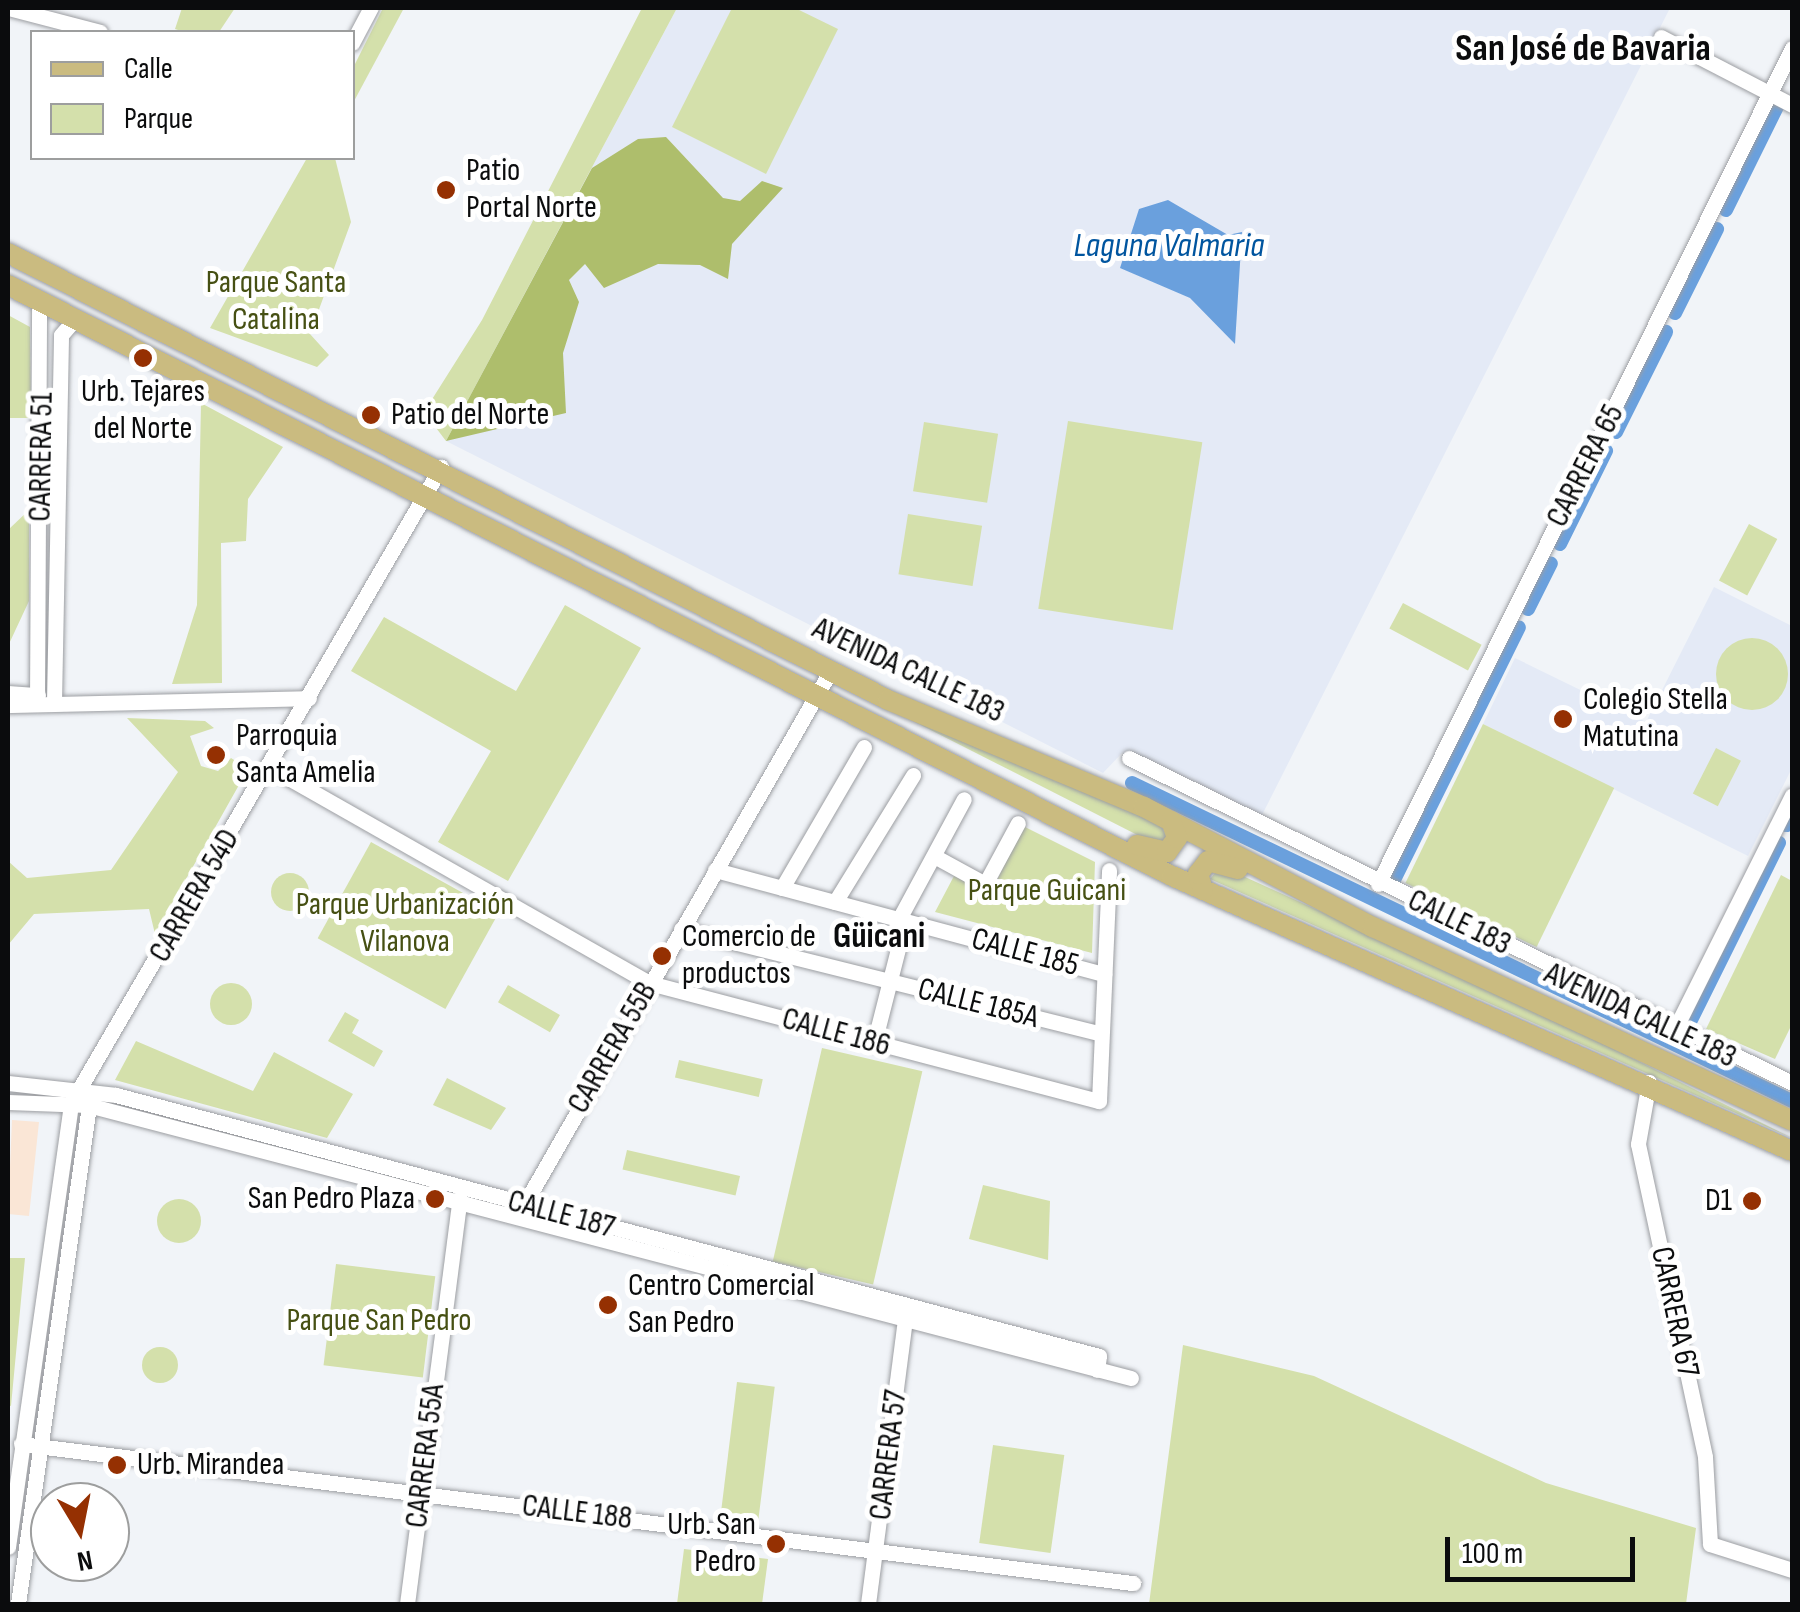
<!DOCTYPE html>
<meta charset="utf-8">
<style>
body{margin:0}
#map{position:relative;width:1800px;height:1612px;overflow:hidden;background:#f1f4f8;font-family:"Sofia Sans Condensed",sans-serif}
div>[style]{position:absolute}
.commercial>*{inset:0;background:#fae6d6}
.built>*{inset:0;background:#e4eaf6}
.green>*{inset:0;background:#d4e0ab;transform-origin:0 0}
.round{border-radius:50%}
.forest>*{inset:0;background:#aebe6c}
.water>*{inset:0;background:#6aa0dd}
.stream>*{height:4px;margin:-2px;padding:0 2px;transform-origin:2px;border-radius:2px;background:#6aa0dd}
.canal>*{height:14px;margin:-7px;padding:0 7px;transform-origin:7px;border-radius:7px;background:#6aa0dd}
.roads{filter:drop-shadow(0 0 2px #9c9ea2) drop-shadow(0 0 2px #9c9ea2)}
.minor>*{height:15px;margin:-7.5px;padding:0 7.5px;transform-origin:7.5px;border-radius:7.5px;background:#fff}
.major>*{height:20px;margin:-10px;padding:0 10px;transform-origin:10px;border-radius:10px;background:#cabb80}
.dots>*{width:28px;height:28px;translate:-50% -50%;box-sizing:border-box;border:5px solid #fff;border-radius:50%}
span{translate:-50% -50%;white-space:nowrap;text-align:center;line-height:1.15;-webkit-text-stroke:10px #fff;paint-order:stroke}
.poi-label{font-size:32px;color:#0b0c0d}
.left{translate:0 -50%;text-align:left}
.right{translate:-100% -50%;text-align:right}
.park-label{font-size:32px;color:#465013}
.street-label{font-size:32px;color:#0b0c0d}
.water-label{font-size:35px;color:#00559f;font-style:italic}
.neighbourhood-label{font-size:35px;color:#0b0c0d;font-weight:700}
.quarter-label{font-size:38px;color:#0b0c0d;font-weight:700}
.frame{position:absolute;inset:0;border:10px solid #0b0c0d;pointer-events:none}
.legend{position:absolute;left:30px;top:30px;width:325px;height:130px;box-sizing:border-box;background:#fff;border:2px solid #9d9e9e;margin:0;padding:12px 18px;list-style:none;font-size:30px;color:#0b0c0d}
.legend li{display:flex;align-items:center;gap:20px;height:50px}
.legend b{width:50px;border:2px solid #9d9e9e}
.north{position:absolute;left:30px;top:1482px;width:100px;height:100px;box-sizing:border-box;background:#fff;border:2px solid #9d9e9e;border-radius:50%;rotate:170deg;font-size:28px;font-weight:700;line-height:40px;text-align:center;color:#0b0c0d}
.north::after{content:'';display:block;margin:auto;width:35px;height:45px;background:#953002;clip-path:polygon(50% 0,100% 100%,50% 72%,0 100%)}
.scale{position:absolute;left:1445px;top:1537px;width:190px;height:45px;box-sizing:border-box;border:5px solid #0b0c0d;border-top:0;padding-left:12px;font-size:30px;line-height:35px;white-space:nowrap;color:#0b0c0d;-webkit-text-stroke:8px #fff;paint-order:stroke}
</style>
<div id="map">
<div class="commercial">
<div style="clip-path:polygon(12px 1120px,39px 1122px,29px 1216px,8px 1214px)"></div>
</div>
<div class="built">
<div style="clip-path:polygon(677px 8px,1670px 8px,1261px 817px,1122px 753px,1103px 773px,446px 441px)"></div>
<div style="clip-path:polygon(1714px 587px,1792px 626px,1792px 768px,1748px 856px,1483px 724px,1515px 658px,1646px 722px)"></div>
</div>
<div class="green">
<div style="clip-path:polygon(182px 8px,235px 8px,219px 32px,184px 32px,175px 29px)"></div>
<div style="clip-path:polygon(383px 8px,404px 8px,353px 103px,353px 68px)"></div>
<div style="clip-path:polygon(642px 8px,677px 8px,446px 441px,424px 412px,482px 320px)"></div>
<div style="clip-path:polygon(732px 8px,795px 8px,838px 29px,766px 174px,672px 127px)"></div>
<div style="clip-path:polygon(307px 158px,335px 158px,351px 222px,310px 334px,329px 355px,317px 367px,210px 328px)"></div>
<div style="clip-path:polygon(8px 315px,30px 327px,31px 418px,8px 418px)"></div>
<div style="clip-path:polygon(201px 403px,283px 447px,248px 499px,246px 541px,221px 543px,222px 683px,172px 684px,197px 605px)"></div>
<div style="left:1068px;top:421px;width:136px;height:190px;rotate:9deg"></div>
<div style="left:924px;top:422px;width:75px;height:70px;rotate:9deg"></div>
<div style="clip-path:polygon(29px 510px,29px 601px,8px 646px,8px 530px)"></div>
<div style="left:908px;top:514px;width:75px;height:61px;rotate:9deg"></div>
<div style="left:1749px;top:524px;width:32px;height:64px;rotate:28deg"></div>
<div style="left:1403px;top:603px;width:89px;height:29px;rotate:28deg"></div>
<div style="clip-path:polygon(565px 605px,641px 648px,508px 881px,438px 842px,491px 751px,351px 671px,384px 617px,516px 691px)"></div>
<div class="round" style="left:1716px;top:638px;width:72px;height:72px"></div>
<div style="clip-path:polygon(850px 689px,1160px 824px,1167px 838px,1159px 846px)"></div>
<div style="clip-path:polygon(127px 718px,205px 721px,214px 728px,190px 736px,201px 766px,218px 771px,231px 758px,248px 769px,155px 934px,149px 909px,34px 914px,8px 945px,8px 861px,27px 878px,111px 870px,178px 772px)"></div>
<div style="left:1483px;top:724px;width:146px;height:177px;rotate:26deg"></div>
<div style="left:1716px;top:748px;width:28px;height:51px;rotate:27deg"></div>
<div style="clip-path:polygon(1023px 826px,1095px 862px,1092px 953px,935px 912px,954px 876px,990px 895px)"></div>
<div style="left:371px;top:842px;width:146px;height:110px;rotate:29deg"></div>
<div style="clip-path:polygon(1221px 866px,1532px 1008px,1792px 1138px,1210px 879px)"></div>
<div class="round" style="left:271px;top:873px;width:38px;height:38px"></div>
<div style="clip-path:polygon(1781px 875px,1792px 881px,1792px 1024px,1775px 1059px,1706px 1029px)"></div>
<div class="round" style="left:210px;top:983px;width:42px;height:42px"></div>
<div style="left:508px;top:985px;width:60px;height:20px;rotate:30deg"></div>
<div style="clip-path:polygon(345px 1012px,359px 1020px,352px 1033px,383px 1051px,374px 1067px,328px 1041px)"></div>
<div style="clip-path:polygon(136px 1041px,253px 1091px,274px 1052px,353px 1094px,327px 1138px,115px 1080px)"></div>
<div style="left:822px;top:1048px;width:103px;height:219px;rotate:13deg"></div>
<div style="left:679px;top:1060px;width:86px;height:18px;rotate:13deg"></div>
<div style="clip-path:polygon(447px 1078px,506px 1108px,491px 1130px,433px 1105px)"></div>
<div style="left:627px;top:1150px;width:116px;height:20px;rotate:13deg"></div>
<div style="clip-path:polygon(983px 1185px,1050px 1201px,1048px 1260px,969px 1239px)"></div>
<div class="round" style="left:157px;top:1199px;width:44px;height:44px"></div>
<div style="clip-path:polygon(8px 1258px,25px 1258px,11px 1406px,8px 1405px)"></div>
<div style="left:336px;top:1264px;width:100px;height:102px;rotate:7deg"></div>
<div style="clip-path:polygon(1183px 1345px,1314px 1376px,1546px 1483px,1696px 1528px,1686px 1604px,1149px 1604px)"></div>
<div class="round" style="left:142px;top:1347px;width:36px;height:36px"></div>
<div style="left:737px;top:1382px;width:38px;height:134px;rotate:7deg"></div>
<div style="left:993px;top:1445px;width:72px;height:99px;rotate:8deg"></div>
<div style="clip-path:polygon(684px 1549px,768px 1559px,762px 1604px,677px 1604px)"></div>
</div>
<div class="forest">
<div style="clip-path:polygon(666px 137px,723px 198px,740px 201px,762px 181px,783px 188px,732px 244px,728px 279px,700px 265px,658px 264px,604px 288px,585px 264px,569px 280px,579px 302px,563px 353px,566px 413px,446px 441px,592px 168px,638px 139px)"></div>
</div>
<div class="water">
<div style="clip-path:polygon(1168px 200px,1228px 235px,1242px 232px,1235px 344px,1190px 298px,1120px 268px,1139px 209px)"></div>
</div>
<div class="stream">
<div style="left:1785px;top:830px;width:5px;rotate:-68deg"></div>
</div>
<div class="canal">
<div style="left:1726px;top:210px;width:117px;rotate:-63.7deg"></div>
<div style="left:1675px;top:313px;width:94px;rotate:-63.4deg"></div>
<div style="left:1616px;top:432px;width:112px;rotate:-63.4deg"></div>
<div style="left:1560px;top:544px;width:104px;rotate:-63.7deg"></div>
<div style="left:1528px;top:609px;width:51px;rotate:-63.4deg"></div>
<div style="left:1132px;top:783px;width:733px;rotate:25.73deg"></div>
<div style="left:1787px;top:825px;width:11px;rotate:-63deg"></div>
<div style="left:1393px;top:882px;width:284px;rotate:-63.7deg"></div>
<div style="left:1691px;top:1020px;width:198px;rotate:-63.6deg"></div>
</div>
<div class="roads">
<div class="minor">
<div style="left:8px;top:8px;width:95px;rotate:14.6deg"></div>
<div style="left:1661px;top:37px;width:148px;rotate:27.4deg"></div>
<div style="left:352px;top:43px;width:40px;rotate:-62deg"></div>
<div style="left:8px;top:693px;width:30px;rotate:4deg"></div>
<div style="left:54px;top:702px;width:367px;rotate:-88.9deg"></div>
<div style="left:61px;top:335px;width:21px;rotate:-49deg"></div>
<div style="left:37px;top:703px;width:402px;rotate:-89.7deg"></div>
<div style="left:8px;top:705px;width:301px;rotate:-1.3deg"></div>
<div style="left:1129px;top:758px;width:738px;rotate:26.11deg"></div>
<div style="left:269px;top:767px;width:437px;rotate:29.6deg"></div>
<div style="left:649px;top:983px;width:465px;rotate:14.7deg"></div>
<div style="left:1099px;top:1101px;width:231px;rotate:-87.5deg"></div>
<div style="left:934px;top:856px;width:58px;rotate:28.8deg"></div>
<div style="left:985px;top:884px;width:69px;rotate:-61.6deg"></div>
<div style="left:715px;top:870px;width:403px;rotate:15deg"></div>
<div style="left:1378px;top:884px;width:933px;rotate:-63.65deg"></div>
<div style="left:782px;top:888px;width:163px;rotate:-59.8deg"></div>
<div style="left:835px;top:902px;width:149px;rotate:-58.4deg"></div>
<div style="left:899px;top:919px;width:136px;rotate:-61.6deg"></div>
<div style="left:681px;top:929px;width:433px;rotate:14deg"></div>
<div style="left:1676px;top:1027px;width:259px;rotate:-63.4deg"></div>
<div style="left:874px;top:1043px;width:126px;rotate:-75.7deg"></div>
<div style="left:1649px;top:1082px;width:63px;rotate:100.1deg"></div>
<div style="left:1638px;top:1144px;width:320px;rotate:77.9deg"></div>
<div style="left:1705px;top:1457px;width:87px;rotate:86.7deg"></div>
<div style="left:1710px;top:1544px;width:86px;rotate:17.6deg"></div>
<div style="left:8px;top:1083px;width:109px;rotate:6.3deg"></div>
<div style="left:116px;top:1095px;width:1017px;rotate:14.87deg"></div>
<div style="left:1099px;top:1356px;width:14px;rotate:98deg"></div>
<div style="left:8px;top:1102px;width:80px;rotate:2.1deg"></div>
<div style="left:88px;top:1105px;width:1078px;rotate:14.67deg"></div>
<div style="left:521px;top:1210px;width:623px;rotate:-60.14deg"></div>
<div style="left:21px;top:1444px;width:1121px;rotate:7.13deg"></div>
<div style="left:8px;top:1547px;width:448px;rotate:-81.9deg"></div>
<div style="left:71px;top:1103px;width:736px;rotate:-59.81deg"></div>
<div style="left:18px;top:1604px;width:510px;rotate:-81.89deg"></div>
<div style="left:407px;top:1604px;width:410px;rotate:-82.6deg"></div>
<div style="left:868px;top:1604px;width:295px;rotate:-82.6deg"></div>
</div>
<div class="major">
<div style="left:8px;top:253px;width:987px;rotate:26.93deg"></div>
<div style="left:888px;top:700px;width:277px;rotate:22.7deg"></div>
<div style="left:1144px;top:807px;width:259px;rotate:27.7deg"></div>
<div style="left:1373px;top:927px;width:462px;rotate:24.8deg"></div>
<div style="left:8px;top:285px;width:1305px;rotate:26.92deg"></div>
<div style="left:1172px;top:876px;width:678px;rotate:23.92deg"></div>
<div style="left:1137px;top:845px;width:31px;rotate:13deg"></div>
<div style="left:1167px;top:852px;width:17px;rotate:-54deg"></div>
<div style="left:1177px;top:838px;width:18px;rotate:-109deg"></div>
<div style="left:1203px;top:890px;width:17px;rotate:-107deg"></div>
<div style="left:1198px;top:874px;width:16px;rotate:-52deg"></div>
<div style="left:1208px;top:861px;width:31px;rotate:15deg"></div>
</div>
</div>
<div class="dots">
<div style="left:446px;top:190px;background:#953002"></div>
<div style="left:143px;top:358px;background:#953002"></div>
<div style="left:371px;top:415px;background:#953002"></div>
<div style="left:1563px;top:719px;background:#953002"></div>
<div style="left:216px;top:755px;background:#953002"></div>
<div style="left:662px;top:956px;background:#953002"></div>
<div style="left:435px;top:1199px;background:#953002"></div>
<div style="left:1752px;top:1201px;background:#953002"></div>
<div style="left:608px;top:1305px;background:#953002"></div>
<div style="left:117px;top:1465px;background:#953002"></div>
<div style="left:776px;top:1544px;background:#953002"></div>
</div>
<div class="poi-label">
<span class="left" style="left:466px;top:190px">Patio<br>Portal Norte</span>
<span style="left:143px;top:411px">Urb. Tejares<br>del Norte</span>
<span class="left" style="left:391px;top:415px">Patio del Norte</span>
<span class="left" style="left:1583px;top:719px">Colegio Stella<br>Matutina</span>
<span class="left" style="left:236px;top:755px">Parroquia<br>Santa Amelia</span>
<span class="left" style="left:682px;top:956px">Comercio de<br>productos</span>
<span class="right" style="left:415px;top:1199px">San Pedro Plaza</span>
<span class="right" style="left:1732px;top:1201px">D1</span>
<span class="left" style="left:628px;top:1305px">Centro Comercial<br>San Pedro</span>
<span class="left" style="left:137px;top:1465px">Urb. Mirandea</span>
<span class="right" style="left:756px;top:1544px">Urb. San<br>Pedro</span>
</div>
<div class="park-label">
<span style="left:276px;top:302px">Parque Santa<br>Catalina</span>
<span style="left:1047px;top:891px">Parque Guicani</span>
<span style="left:405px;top:924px">Parque Urbanización<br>Vilanova</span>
<span style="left:379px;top:1321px">Parque San Pedro</span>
</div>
<div class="street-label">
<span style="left:42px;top:457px;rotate:-89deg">CARRERA 51</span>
<span style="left:1586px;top:466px;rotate:-63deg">CARRERA 65</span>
<span style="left:908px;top:671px;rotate:25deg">AVENIDA CALLE 183</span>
<span style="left:195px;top:896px;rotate:-60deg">CARRERA 54D</span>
<span style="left:1459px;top:923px;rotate:26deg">CALLE 183</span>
<span style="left:1025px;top:953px;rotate:15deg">CALLE 185</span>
<span style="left:978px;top:1004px;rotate:14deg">CALLE 185A</span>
<span style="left:1640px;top:1016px;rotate:25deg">AVENIDA CALLE 183</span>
<span style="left:836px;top:1033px;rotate:15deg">CALLE 186</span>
<span style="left:613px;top:1048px;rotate:-60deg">CARRERA 55B</span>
<span style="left:561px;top:1215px;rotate:15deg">CALLE 187</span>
<span style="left:1674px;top:1312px;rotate:78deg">CARRERA 67</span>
<span style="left:889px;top:1455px;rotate:-83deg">CARRERA 57</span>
<span style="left:426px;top:1456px;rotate:-83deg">CARRERA 55A</span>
<span style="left:577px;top:1513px;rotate:7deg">CALLE 188</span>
</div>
<div class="water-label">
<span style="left:1169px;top:246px">Laguna Valmaria</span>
</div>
<div class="neighbourhood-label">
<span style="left:879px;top:937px">Güicani</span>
</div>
<div class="quarter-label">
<span style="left:1583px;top:49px">San José de Bavaria</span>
</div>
<div class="frame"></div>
<ul class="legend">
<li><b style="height:12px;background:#cabb80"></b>Calle</li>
<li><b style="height:28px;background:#d4e0ab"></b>Parque</li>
</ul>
<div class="north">N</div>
<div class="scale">100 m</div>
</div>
